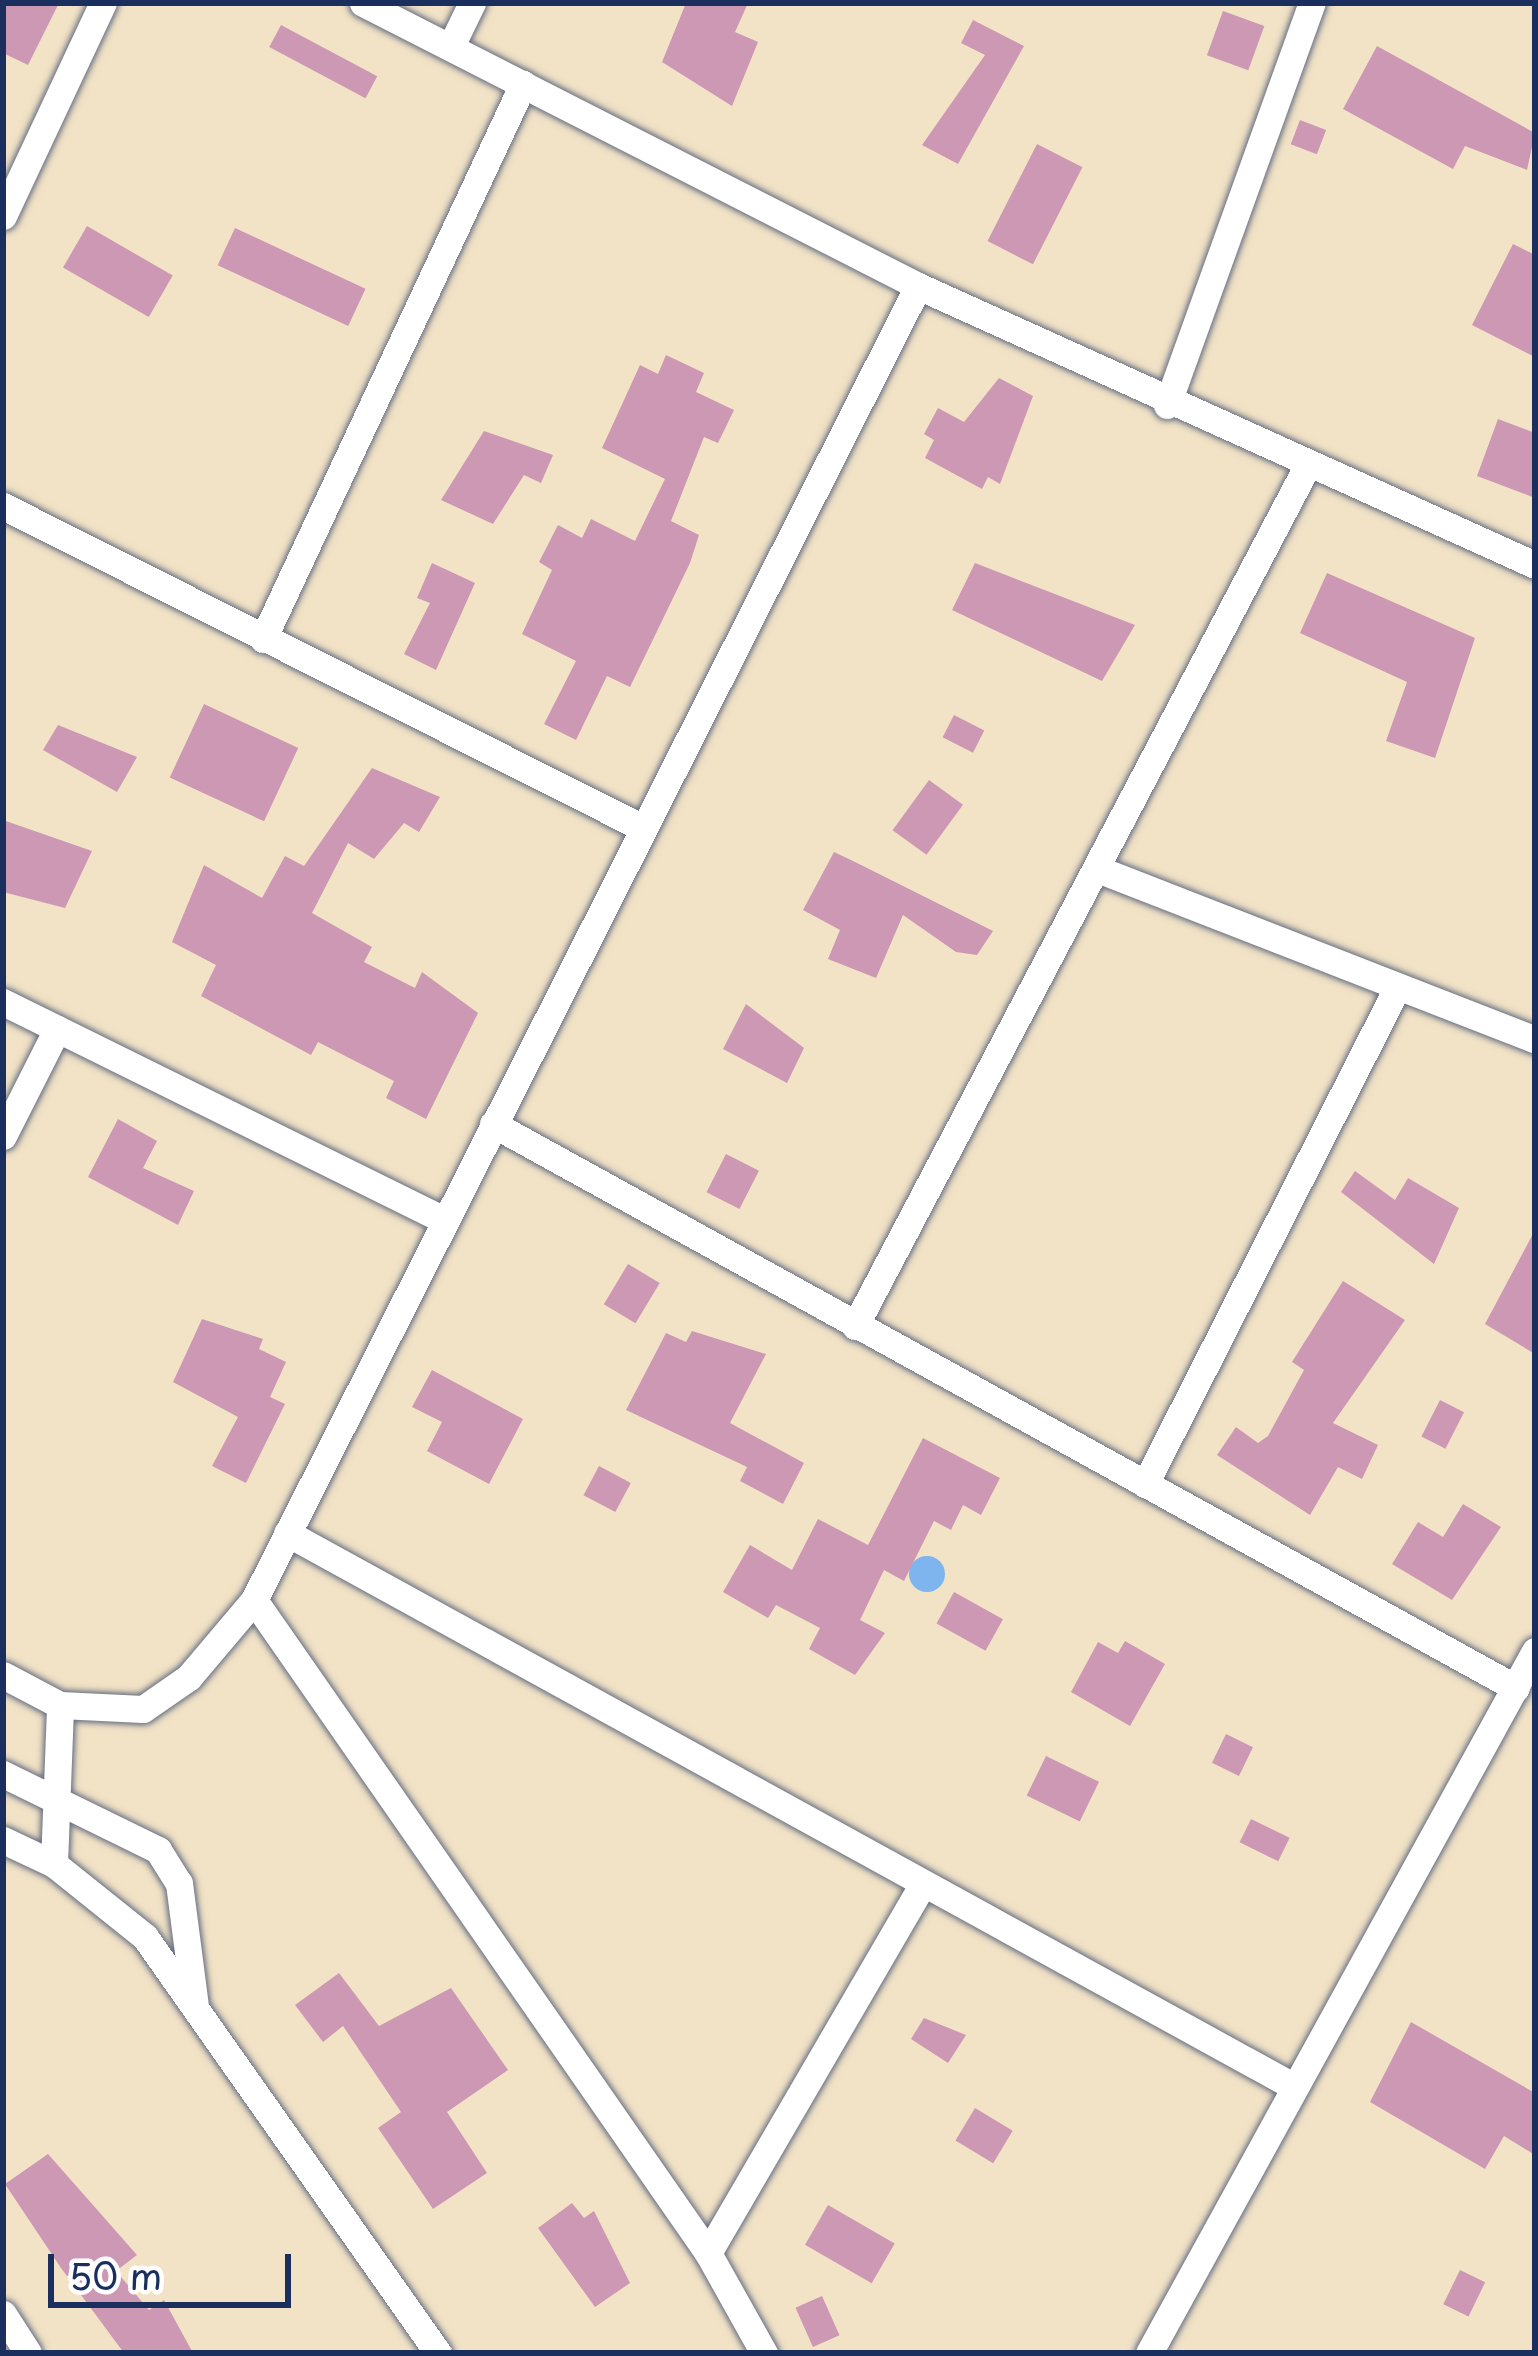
<!DOCTYPE html>
<style>
body{margin:0}
#map{position:relative;width:1538px;height:2356px;overflow:hidden;background:#f2e3c6;font-family:"Playpen Sans",sans-serif}
div>[style]{position:absolute}
.water>*{inset:0;background:#7fb5ee}
.round{border-radius:50%}
.building>*{inset:0;background:#cd98b4;transform-origin:0 0}
.roads{filter:drop-shadow(0 0 3px #666e82) drop-shadow(0 0 3px #666e82)}
.minor>*{height:27px;margin:-13.5px;padding:0 13.5px;transform-origin:13.5px;border-radius:13.5px;background:#fff}
span{translate:-50% -50%;white-space:nowrap;text-align:center;line-height:1.15;-webkit-text-stroke:12px #fff;paint-order:stroke}
.frame{position:absolute;inset:0;border:6px solid #1b2f5e;pointer-events:none}
.scale{position:absolute;left:48px;top:2254px;width:243px;height:54px;box-sizing:border-box;border:6px solid #1b2f5e;border-top:0;padding-left:15px;font-size:36px;line-height:42px;white-space:nowrap;color:#1b2f5e;-webkit-text-stroke:9px #fff;paint-order:stroke}
</style>
<div id="map">
<div class="water">
<div class="round" style="left:909px;top:1556px;width:36px;height:36px"></div>
</div>
<div class="building">
<div style="clip-path:polygon(3px 3px,59px 3px,28px 65px,3px 53px)"></div>
<div style="clip-path:polygon(686px 3px,748px 3px,735px 32px,758px 42px,732px 106px,662px 62px)"></div>
<div style="left:1223px;top:11px;width:44px;height:47px;rotate:20deg"></div>
<div style="clip-path:polygon(973px 20px,1024px 46px,958px 164px,922px 145px,985px 55px,961px 43px)"></div>
<div style="left:281px;top:25px;width:109px;height:25px;rotate:28deg"></div>
<div style="clip-path:polygon(1377px 46px,1535px 133px,1527px 170px,1465px 146px,1453px 169px,1343px 109px)"></div>
<div style="left:1300px;top:120px;width:28px;height:26px;rotate:21deg"></div>
<div style="left:1037px;top:144px;width:51px;height:109px;rotate:27deg"></div>
<div style="left:87px;top:226px;width:99px;height:48px;rotate:30deg"></div>
<div style="left:235px;top:228px;width:144px;height:41px;rotate:25deg"></div>
<div style="clip-path:polygon(1513px 244px,1535px 255px,1535px 357px,1472px 325px)"></div>
<div style="clip-path:polygon(666px 355px,704px 373px,696px 392px,734px 410px,718px 443px,704px 437px,671px 521px,699px 535px,690px 563px,630px 687px,607px 676px,576px 740px,544px 724px,576px 661px,522px 634px,552px 570px,539px 562px,558px 525px,582px 538px,591px 519px,635px 541px,665px 479px,602px 448px,640px 365px,658px 374px)"></div>
<div style="clip-path:polygon(999px 378px,1033px 396px,1000px 484px,988px 477px,982px 489px,925px 458px,934px 440px,924px 434px,938px 408px,964px 422px)"></div>
<div style="clip-path:polygon(1498px 419px,1535px 433px,1535px 498px,1477px 476px)"></div>
<div style="clip-path:polygon(484px 431px,553px 455px,541px 483px,524px 475px,493px 524px,441px 500px)"></div>
<div style="clip-path:polygon(432px 563px,475px 583px,436px 670px,404px 654px,430px 603px,417px 598px)"></div>
<div style="clip-path:polygon(975px 563px,1135px 625px,1102px 681px,952px 610px)"></div>
<div style="clip-path:polygon(1327px 573px,1475px 638px,1435px 758px,1386px 741px,1407px 682px,1300px 633px)"></div>
<div style="left:204px;top:704px;width:104px;height:81px;rotate:25deg"></div>
<div style="left:954px;top:715px;width:34px;height:25px;rotate:27deg"></div>
<div style="clip-path:polygon(58px 725px,137px 757px,117px 792px,43px 750px)"></div>
<div style="clip-path:polygon(372px 768px,440px 797px,419px 832px,404px 823px,374px 859px,348px 843px,312px 913px,372px 947px,364px 962px,415px 988px,422px 972px,478px 1013px,426px 1119px,386px 1098px,394px 1081px,318px 1042px,311px 1055px,201px 996px,216px 965px,172px 942px,204px 865px,262px 898px,285px 856px,304px 866px)"></div>
<div style="left:929px;top:780px;width:42px;height:62px;rotate:36deg"></div>
<div style="clip-path:polygon(3px 820px,92px 851px,65px 908px,3px 892px)"></div>
<div style="clip-path:polygon(834px 852px,853px 861px,993px 931px,977px 955px,956px 952px,903px 915px,876px 978px,828px 959px,840px 930px,803px 910px)"></div>
<div style="clip-path:polygon(746px 1004px,804px 1048px,787px 1083px,723px 1049px)"></div>
<div style="clip-path:polygon(118px 1119px,157px 1141px,143px 1168px,194px 1191px,178px 1225px,88px 1177px)"></div>
<div style="left:726px;top:1154px;width:37px;height:43px;rotate:27deg"></div>
<div style="clip-path:polygon(1355px 1171px,1395px 1200px,1408px 1178px,1459px 1208px,1434px 1264px,1341px 1192px)"></div>
<div style="clip-path:polygon(1535px 1230px,1535px 1354px,1485px 1324px)"></div>
<div style="left:628px;top:1264px;width:37px;height:47px;rotate:31deg"></div>
<div style="clip-path:polygon(1343px 1281px,1405px 1320px,1333px 1423px,1378px 1445px,1362px 1479px,1338px 1467px,1310px 1515px,1217px 1455px,1236px 1427px,1258px 1443px,1268px 1436px,1304px 1370px,1292px 1362px)"></div>
<div style="clip-path:polygon(202px 1319px,263px 1339px,259px 1349px,286px 1362px,270px 1397px,285px 1404px,246px 1483px,212px 1466px,238px 1417px,173px 1382px)"></div>
<div style="clip-path:polygon(692px 1331px,766px 1354px,730px 1423px,804px 1463px,783px 1504px,740px 1481px,747px 1467px,626px 1410px,666px 1333px,686px 1342px)"></div>
<div style="clip-path:polygon(432px 1370px,523px 1419px,489px 1484px,427px 1451px,442px 1422px,412px 1407px)"></div>
<div style="left:1440px;top:1400px;width:27px;height:41px;rotate:27deg"></div>
<div style="clip-path:polygon(923px 1438px,1000px 1478px,981px 1515px,963px 1505px,951px 1530px,934px 1521px,904px 1581px,884px 1570px,860px 1620px,885px 1633px,855px 1675px,809px 1649px,820px 1628px,776px 1605px,768px 1618px,723px 1592px,750px 1545px,792px 1570px,818px 1519px,868px 1545px)"></div>
<div style="left:599px;top:1466px;width:36px;height:33px;rotate:28deg"></div>
<div style="clip-path:polygon(1463px 1504px,1501px 1527px,1452px 1600px,1392px 1564px,1418px 1522px,1443px 1537px)"></div>
<div style="left:954px;top:1592px;width:56px;height:36px;rotate:29deg"></div>
<div style="clip-path:polygon(1125px 1641px,1165px 1664px,1130px 1726px,1071px 1692px,1098px 1642px,1118px 1653px)"></div>
<div style="left:1226px;top:1734px;width:30px;height:32px;rotate:26deg"></div>
<div style="left:1046px;top:1756px;width:59px;height:44px;rotate:26deg"></div>
<div style="left:1251px;top:1819px;width:43px;height:26px;rotate:26deg"></div>
<div style="clip-path:polygon(339px 1973px,379px 2026px,451px 1988px,508px 2070px,447px 2112px,487px 2173px,433px 2209px,378px 2128px,401px 2112px,343px 2026px,323px 2042px,295px 2005px)"></div>
<div style="clip-path:polygon(924px 2018px,966px 2035px,948px 2063px,911px 2039px)"></div>
<div style="clip-path:polygon(1411px 2022px,1535px 2093px,1535px 2155px,1504px 2136px,1485px 2169px,1370px 2102px)"></div>
<div style="left:975px;top:2108px;width:44px;height:38px;rotate:31deg"></div>
<div style="clip-path:polygon(48px 2154px,137px 2255px,116px 2271px,149px 2310px,164px 2300px,193px 2353px,124px 2353px,61px 2268px,5px 2184px)"></div>
<div style="clip-path:polygon(572px 2203px,584px 2218px,594px 2211px,630px 2283px,595px 2307px,538px 2228px)"></div>
<div style="left:828px;top:2205px;width:77px;height:46px;rotate:30deg"></div>
<div style="left:1460px;top:2270px;width:28px;height:38px;rotate:26deg"></div>
<div style="left:822px;top:2296px;width:43px;height:29px;rotate:66deg"></div>
</div>
<div class="roads">
<div class="minor">
<div style="left:363px;top:3px;width:623px;rotate:27.02deg"></div>
<div style="left:918px;top:286px;width:677px;rotate:24.33deg"></div>
<div style="left:451px;top:46px;width:48px;rotate:-64deg"></div>
<div style="left:3px;top:216px;width:235px;rotate:-64.9deg"></div>
<div style="left:1167px;top:405px;width:427px;rotate:-70.2deg"></div>
<div style="left:3px;top:506px;width:716px;rotate:26.71deg"></div>
<div style="left:263px;top:639px;width:613px;rotate:-64.9deg"></div>
<div style="left:1100px;top:870px;width:467px;rotate:21.3deg"></div>
<div style="left:3px;top:1002px;width:490px;rotate:26.3deg"></div>
<div style="left:493px;top:1124px;width:1168px;rotate:28.87deg"></div>
<div style="left:3px;top:1136px;width:120px;rotate:-63.2deg"></div>
<div style="left:855px;top:1326px;width:969px;rotate:-62.27deg"></div>
<div style="left:1145px;top:1484px;width:554px;rotate:-63.07deg"></div>
<div style="left:287px;top:1533px;width:1146px;rotate:28.8deg"></div>
<div style="left:254px;top:1600px;width:795px;rotate:55.19deg"></div>
<div style="left:708px;top:2253px;width:115px;rotate:60.8deg"></div>
<div style="left:3px;top:1675px;width:64px;rotate:27.8deg"></div>
<div style="left:60px;top:1705px;width:83px;rotate:2.8deg"></div>
<div style="left:143px;top:1709px;width:56px;rotate:-34.8deg"></div>
<div style="left:189px;top:1677px;width:101px;rotate:-49.8deg"></div>
<div style="left:254px;top:1600px;width:1472px;rotate:-63.19deg"></div>
<div style="left:3px;top:1774px;width:173px;rotate:26.1deg"></div>
<div style="left:158px;top:1850px;width:39px;rotate:58deg"></div>
<div style="left:179px;top:1883px;width:125px;rotate:82.6deg"></div>
<div style="left:3px;top:1840px;width:56px;rotate:25.2deg"></div>
<div style="left:54px;top:1864px;width:117px;rotate:38.7deg"></div>
<div style="left:145px;top:1937px;width:509px;rotate:54.84deg"></div>
<div style="left:54px;top:1864px;width:159px;rotate:-87.8deg"></div>
<div style="left:708px;top:2253px;width:423px;rotate:-59.8deg"></div>
<div style="left:3px;top:2314px;width:46px;rotate:57.3deg"></div>
<div style="left:1149px;top:2353px;width:801px;rotate:-61.2deg"></div>
</div>
</div>
<div class="frame"></div>
<div class="scale">50 m</div>
</div>
